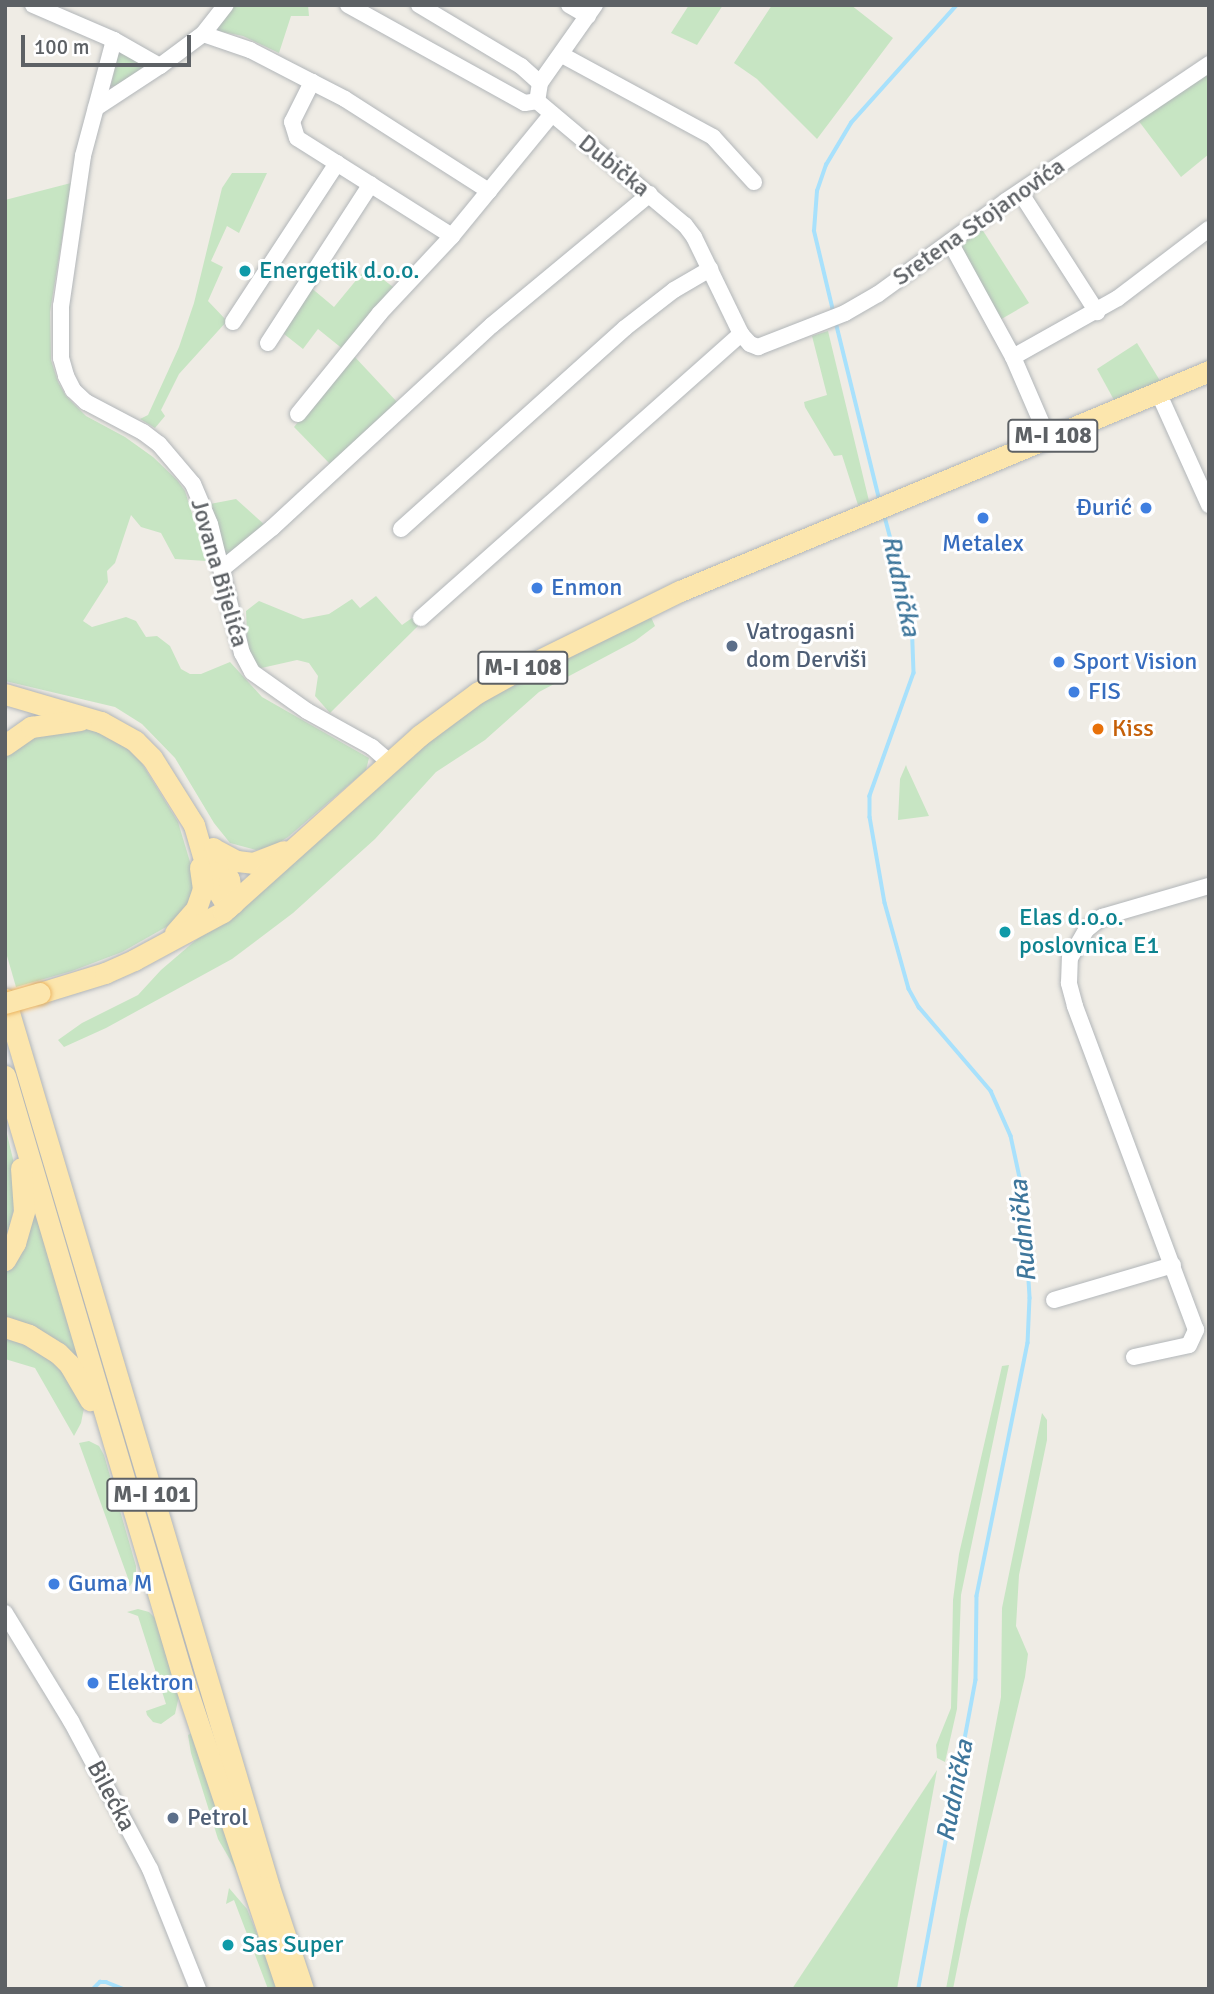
<!DOCTYPE html>
<meta charset="utf-8">
<style>
body{margin:0}
#map{position:relative;width:1214px;height:1994px;overflow:hidden;background:#efece5;font-family:Signika,sans-serif}
div>[style]{position:absolute}
.green>*{inset:0;background:#c7e5c3}
.stream>*{height:3.5px;margin:-1.75px;padding:0 1.75px;transform-origin:1.75px;border-radius:1.75px;background:#a8e1fc}
.roads{filter:drop-shadow(0 0 2px #b2b6b9) drop-shadow(0 0 2px #b2b6b9)}
.minor>*{height:16px;margin:-8px;padding:0 8px;transform-origin:8px;border-radius:8px;background:#fff}
.major>*{height:21px;margin:-10.5px;padding:0 10.5px;transform-origin:10.5px;border-radius:10.5px;background:#fce6ad}
.bridges{filter:drop-shadow(0 0 2px #ecb561) drop-shadow(0 0 2px #ecb561)}
.major-bridge>*{height:21px;margin:-10.5px;padding:0 10.5px;transform-origin:10.5px;border-radius:10.5px;background:#fce6ad}
.dots>*{width:19px;height:19px;translate:-50% -50%;box-sizing:border-box;border:4px solid #fff;border-radius:50%}
span{translate:-50% -50%;white-space:nowrap;text-align:center;line-height:1.15;-webkit-text-stroke:6px #fff;paint-order:stroke}
.shield-label span{padding:2px 5px;background:#fff;border:2px solid;border-radius:5px;-webkit-text-stroke-width:0}
.shield-label{font-size:23px;color:#5d6165;font-weight:700}
.street-label{font-size:24px;color:#5d6165}
.culture-label{font-size:24px;color:#0d838f}
.left{translate:0 -50%;text-align:left}
.shop-label{font-size:24px;color:#366cbe}
.right{translate:-100% -50%;text-align:right}
.service-label{font-size:24px;color:#4e5e75}
.food-label{font-size:24px;color:#c56008}
.water-label{font-size:26px;color:#3f779c;font-style:italic}
.frame{position:absolute;inset:0;border:7px solid #5d6165;pointer-events:none}
.scale{position:absolute;left:21px;top:35px;width:170px;height:32px;box-sizing:border-box;border:4px solid #5d6165;border-top:0;padding-left:9px;font-size:21px;line-height:24px;white-space:nowrap;color:#5d6165;-webkit-text-stroke:5px #fff;paint-order:stroke}
</style>
<div id="map">
<div class="green">
<div style="clip-path:polygon(234px 5px,308px 5px,309px 16px,291px 16px,279px 53px,243px 36px,213px 30px)"></div>
<div style="clip-path:polygon(689px 5px,723px 5px,697px 45px,671px 33px)"></div>
<div style="clip-path:polygon(772px 5px,851px 5px,893px 38px,817px 139px,757px 79px,734px 63px)"></div>
<div style="clip-path:polygon(122px 52px,145px 67px,115px 86px,111px 86px,118px 54px)"></div>
<div style="clip-path:polygon(1209px 73px,1209px 154px,1181px 177px,1138px 120px)"></div>
<div style="clip-path:polygon(232px 173px,267px 173px,239px 233px,227px 226px,211px 261px,223px 267px,208px 301px,227px 321px,179px 374px,161px 410px,165px 416px,155px 428px,140px 419px,148px 415px,179px 347px,194px 303px,222px 188px)"></div>
<div style="clip-path:polygon(71px 183px,50px 312px,51px 360px,58px 382px,66px 396px,86px 416px,125px 437px,153px 457px,177px 480px,185px 491px,207px 561px,175px 559px,161px 533px,141px 527px,131px 515px,115px 563px,107px 571px,108px 582px,83px 621px,92px 627px,126px 617px,136px 621px,146px 637px,157px 636px,170px 646px,181px 669px,190px 674px,201px 674px,230px 662px,262px 697px,369px 758px,366px 770px,288px 837px,272px 847px,256px 850px,230px 843px,214px 823px,175px 758px,142px 724px,115px 707px,5px 681px,5px 200px)"></div>
<div style="clip-path:polygon(980px 226px,1029px 303px,998px 321px,959px 246px,961px 240px)"></div>
<div style="clip-path:polygon(367px 267px,397px 290px,344px 350px,318px 329px,303px 349px,279px 330px,309px 286px,334px 307px)"></div>
<div style="clip-path:polygon(828px 331px,869px 501px,858px 505px,842px 455px,834px 456px,805px 407px,804px 402px,827px 395px,812px 336px)"></div>
<div style="clip-path:polygon(1137px 343px,1162px 384px,1114px 400px,1097px 369px)"></div>
<div style="clip-path:polygon(353px 355px,398px 403px,331px 465px,294px 427px)"></div>
<div style="clip-path:polygon(236px 499px,266px 526px,227px 556px,223px 554px,210px 504px)"></div>
<div style="clip-path:polygon(376px 596px,402px 625px,412px 618px,419px 625px,330px 713px,315px 696px,318px 676px,309px 663px,297px 660px,257px 669px,248px 658px,246px 611px,259px 601px,303px 619px,329px 614px,352px 599px,360px 608px)"></div>
<div style="clip-path:polygon(650px 615px,655px 626px,635px 641px,539px 692px,485px 740px,436px 772px,375px 839px,293px 913px,232px 959px,106px 1028px,64px 1047px,58px 1040px,82px 1023px,138px 995px,161px 970px,468px 707px)"></div>
<div style="clip-path:polygon(71px 726px,100px 728px,123px 744px,141px 762px,178px 822px,197px 885px,182px 918px,122px 952px,72px 971px,16px 987px,5px 949px,5px 753px,33px 734px)"></div>
<div style="clip-path:polygon(906px 765px,907px 768px,929px 816px,898px 820px,900px 779px)"></div>
<div style="clip-path:polygon(5px 1126px,19px 1184px,5px 1249px)"></div>
<div style="clip-path:polygon(35px 1210px,86px 1377px,5px 1322px,5px 1267px)"></div>
<div style="clip-path:polygon(5px 1332px,48px 1349px,85px 1403px,81px 1423px,74px 1436px,35px 1368px,5px 1359px)"></div>
<div style="clip-path:polygon(1009px 1365px,961px 1595px,957px 1709px,945px 1762px,937px 1758px,936px 1745px,951px 1708px,953px 1600px,959px 1554px,1002px 1366px)"></div>
<div style="clip-path:polygon(1042px 1413px,1047px 1420px,1047px 1440px,1019px 1575px,1016px 1626px,1028px 1654px,1025px 1677px,967px 1919px,953px 1989px,946px 1989px,1001px 1697px,1002px 1608px)"></div>
<div style="clip-path:polygon(89px 1441px,99px 1446px,104px 1455px,136px 1566px,136px 1577px,130px 1586px,126px 1586px,129px 1581px,79px 1443px)"></div>
<div style="clip-path:polygon(138px 1609px,149px 1612px,157px 1620px,179px 1696px,175px 1714px,161px 1724px,153px 1722px,147px 1715px,146px 1711px,166px 1704px,138px 1616px,127px 1612px)"></div>
<div style="clip-path:polygon(194px 1732px,238px 1868px,236px 1870px,218px 1839px,191px 1753px,188px 1735px)"></div>
<div style="clip-path:polygon(937px 1770px,897px 1989px,792px 1989px)"></div>
<div style="clip-path:polygon(229px 1888px,247px 1909px,279px 1989px,268px 1989px,234px 1900px,226px 1904px)"></div>
</div>
<div class="stream">
<div style="left:833px;top:311px;width:82px;rotate:-103.4deg"></div>
<div style="left:814px;top:231px;width:40px;rotate:-85.7deg"></div>
<div style="left:817px;top:191px;width:28px;rotate:-71deg"></div>
<div style="left:826px;top:165px;width:49px;rotate:-59.2deg"></div>
<div style="left:851px;top:123px;width:159px;rotate:-48.1deg"></div>
<div style="left:836px;top:322px;width:180px;rotate:76.2deg"></div>
<div style="left:884px;top:513px;width:109px;rotate:75.1deg"></div>
<div style="left:912px;top:618px;width:55px;rotate:87.9deg"></div>
<div style="left:914px;top:673px;width:131px;rotate:109.7deg"></div>
<div style="left:870px;top:796px;width:21px;rotate:90deg"></div>
<div style="left:870px;top:817px;width:87px;rotate:80.1deg"></div>
<div style="left:885px;top:903px;width:89px;rotate:74.4deg"></div>
<div style="left:909px;top:989px;width:21px;rotate:61deg"></div>
<div style="left:919px;top:1007px;width:111px;rotate:49.4deg"></div>
<div style="left:991px;top:1091px;width:49px;rotate:66deg"></div>
<div style="left:1011px;top:1136px;width:61px;rotate:77.8deg"></div>
<div style="left:1024px;top:1196px;width:102px;rotate:86.6deg"></div>
<div style="left:1030px;top:1298px;width:45px;rotate:92.5deg"></div>
<div style="left:1028px;top:1343px;width:258px;rotate:101.4deg"></div>
<div style="left:977px;top:1596px;width:84px;rotate:90.7deg"></div>
<div style="left:976px;top:1680px;width:314px;rotate:100.5deg"></div>
<div style="left:93px;top:1989px;width:10px;rotate:-45deg"></div>
<div style="left:100px;top:1982px;width:6px"></div>
<div style="left:106px;top:1982px;width:18px;rotate:22deg"></div>
</div>
<div class="roads">
<div class="minor">
<div style="left:33px;top:5px;width:88px;rotate:23.4deg"></div>
<div style="left:114px;top:40px;width:53px;rotate:29.5deg"></div>
<div style="left:160px;top:66px;width:54px;rotate:-36.7deg"></div>
<div style="left:203px;top:34px;width:37px;rotate:-52deg"></div>
<div style="left:348px;top:5px;width:202px;rotate:29deg"></div>
<div style="left:525px;top:103px;width:12px;rotate:-9deg"></div>
<div style="left:419px;top:5px;width:119px;rotate:30.9deg"></div>
<div style="left:521px;top:66px;width:25px;rotate:42deg"></div>
<div style="left:569px;top:5px;width:22px;rotate:30deg"></div>
<div style="left:595px;top:5px;width:95px;rotate:125.2deg"></div>
<div style="left:540px;top:83px;width:18px;rotate:99deg"></div>
<div style="left:537px;top:101px;width:193px;rotate:40deg"></div>
<div style="left:685px;top:225px;width:15px;rotate:53deg"></div>
<div style="left:694px;top:237px;width:108px;rotate:64.1deg"></div>
<div style="left:741px;top:334px;width:13px;rotate:48deg"></div>
<div style="left:750px;top:344px;width:9px;rotate:21deg"></div>
<div style="left:758px;top:347px;width:93px;rotate:-21.3deg"></div>
<div style="left:845px;top:313px;width:38px;rotate:-30deg"></div>
<div style="left:878px;top:294px;width:158px;rotate:-36deg"></div>
<div style="left:1006px;top:201px;width:245px;rotate:-34deg"></div>
<div style="left:203px;top:34px;width:50px;rotate:18.8deg"></div>
<div style="left:250px;top:50px;width:70px;rotate:27.3deg"></div>
<div style="left:114px;top:40px;width:120px;rotate:105deg"></div>
<div style="left:83px;top:156px;width:152px;rotate:98.3deg"></div>
<div style="left:61px;top:306px;width:52px;rotate:90deg"></div>
<div style="left:61px;top:358px;width:19px;rotate:74deg"></div>
<div style="left:66px;top:376px;width:16px;rotate:63deg"></div>
<div style="left:73px;top:390px;width:18px;rotate:43deg"></div>
<div style="left:86px;top:402px;width:64px;rotate:27.8deg"></div>
<div style="left:143px;top:432px;width:20px;rotate:37deg"></div>
<div style="left:159px;top:444px;width:52px;rotate:49.6deg"></div>
<div style="left:193px;top:484px;width:43px;rotate:67deg"></div>
<div style="left:210px;top:524px;width:133px;rotate:76.1deg"></div>
<div style="left:242px;top:653px;width:21px;rotate:62deg"></div>
<div style="left:252px;top:672px;width:67px;rotate:35.3deg"></div>
<div style="left:307px;top:711px;width:74px;rotate:29deg"></div>
<div style="left:372px;top:747px;width:23px;rotate:41deg"></div>
<div style="left:562px;top:55px;width:172px;rotate:28.5deg"></div>
<div style="left:713px;top:137px;width:61px;rotate:47.7deg"></div>
<div style="left:96px;top:108px;width:77px;rotate:-33.3deg"></div>
<div style="left:1020px;top:192px;width:143px;rotate:57.3deg"></div>
<div style="left:452px;top:236px;width:183px;rotate:-147.7deg"></div>
<div style="left:297px;top:138px;width:17px;rotate:-107deg"></div>
<div style="left:292px;top:122px;width:45px;rotate:-63.4deg"></div>
<div style="left:312px;top:82px;width:37px;rotate:27deg"></div>
<div style="left:345px;top:99px;width:171px;rotate:32.6deg"></div>
<div style="left:950px;top:242px;width:131px;rotate:61.3deg"></div>
<div style="left:1013px;top:357px;width:88px;rotate:66.6deg"></div>
<div style="left:233px;top:322px;width:190px;rotate:-56.8deg"></div>
<div style="left:268px;top:343px;width:189px;rotate:-57.1deg"></div>
<div style="left:1013px;top:357px;width:120px;rotate:-29.3deg"></div>
<div style="left:1118px;top:298px;width:114px;rotate:-37.2deg"></div>
<div style="left:1158px;top:392px;width:124px;rotate:65.7deg"></div>
<div style="left:298px;top:414px;width:130px;rotate:-50.9deg"></div>
<div style="left:380px;top:313px;width:105px;rotate:-46.9deg"></div>
<div style="left:452px;top:236px;width:156px;rotate:-50.7deg"></div>
<div style="left:401px;top:529px;width:301px;rotate:-41.9deg"></div>
<div style="left:625px;top:328px;width:62px;rotate:-37.8deg"></div>
<div style="left:674px;top:290px;width:42px;rotate:-30.3deg"></div>
<div style="left:222px;top:569px;width:65px;rotate:-39.4deg"></div>
<div style="left:272px;top:528px;width:299px;rotate:-42.7deg"></div>
<div style="left:492px;top:325px;width:205px;rotate:-39.7deg"></div>
<div style="left:421px;top:618px;width:428px;rotate:-41.6deg"></div>
<div style="left:1054px;top:1300px;width:124px;rotate:-16.4deg"></div>
<div style="left:1134px;top:1357px;width:56px;rotate:-12.3deg"></div>
<div style="left:1189px;top:1345px;width:17px;rotate:-65deg"></div>
<div style="left:1196px;top:1330px;width:346px;rotate:-110.5deg"></div>
<div style="left:1075px;top:1006px;width:24px;rotate:-105deg"></div>
<div style="left:1069px;top:983px;width:25px;rotate:-88deg"></div>
<div style="left:1070px;top:958px;width:32px;rotate:-60deg"></div>
<div style="left:1086px;top:930px;width:21px;rotate:-39deg"></div>
<div style="left:1102px;top:917px;width:111px;rotate:-16.2deg"></div>
<div style="left:5px;top:1613px;width:127px;rotate:58.6deg"></div>
<div style="left:71px;top:1721px;width:168px;rotate:61.9deg"></div>
<div style="left:150px;top:1869px;width:129px;rotate:68.2deg"></div>
</div>
<div class="major">
<div style="left:5px;top:694px;width:100px;rotate:16.3deg"></div>
<div style="left:101px;top:722px;width:39px;rotate:29deg"></div>
<div style="left:135px;top:741px;width:24px;rotate:45deg"></div>
<div style="left:152px;top:758px;width:79px;rotate:57.9deg"></div>
<div style="left:194px;top:825px;width:54px;rotate:73.9deg"></div>
<div style="left:209px;top:877px;width:36px;rotate:58deg"></div>
<div style="left:5px;top:745px;width:32px;rotate:-35deg"></div>
<div style="left:31px;top:727px;width:49px;rotate:-8.1deg"></div>
<div style="left:213px;top:848px;width:35px;rotate:63deg"></div>
<div style="left:229px;top:879px;width:25px;rotate:81deg"></div>
<div style="left:214px;top:849px;width:26px;rotate:28deg"></div>
<div style="left:237px;top:861px;width:16px;rotate:7deg"></div>
<div style="left:253px;top:863px;width:33px;rotate:-21deg"></div>
<div style="left:175px;top:933px;width:32px;rotate:-49deg"></div>
<div style="left:196px;top:909px;width:21px;rotate:-71deg"></div>
<div style="left:203px;top:889px;width:22px;rotate:-98deg"></div>
<div style="left:40px;top:993px;width:68px;rotate:-17.1deg"></div>
<div style="left:105px;top:973px;width:32px;rotate:-24deg"></div>
<div style="left:134px;top:960px;width:101px;rotate:-28.3deg"></div>
<div style="left:223px;top:912px;width:263px;rotate:-41.9deg"></div>
<div style="left:419px;top:736px;width:72px;rotate:-36.6deg"></div>
<div style="left:477px;top:693px;width:37px;rotate:-29deg"></div>
<div style="left:509px;top:675px;width:191px;rotate:-26.2deg"></div>
<div style="left:680px;top:591px;width:573px;rotate:-22.58deg"></div>
<div style="left:5px;top:999px;width:926px;rotate:73.44deg"></div>
<div style="left:269px;top:1887px;width:108px;rotate:71.6deg"></div>
<div style="left:5px;top:1076px;width:634px;rotate:73.51deg"></div>
<div style="left:185px;top:1684px;width:322px;rotate:71.5deg"></div>
<div style="left:5px;top:1260px;width:20px;rotate:-60deg"></div>
<div style="left:15px;top:1243px;width:33px;rotate:-74deg"></div>
<div style="left:24px;top:1211px;width:43px;rotate:-94deg"></div>
<div style="left:5px;top:1327px;width:25px;rotate:18deg"></div>
<div style="left:29px;top:1335px;width:34px;rotate:32deg"></div>
<div style="left:58px;top:1353px;width:16px;rotate:45deg"></div>
<div style="left:69px;top:1364px;width:42px;rotate:59.7deg"></div>
</div>
</div>
<div class="bridges">
<div class="major-bridge">
<div style="left:5px;top:1003px;width:36px;rotate:-16deg"></div>
</div>
</div>
<div class="dots">
<div style="left:245px;top:271px;background:#0f9aa8"></div>
<div style="left:1146px;top:508px;background:#3f7fe0"></div>
<div style="left:983px;top:518px;background:#3f7fe0"></div>
<div style="left:537px;top:588px;background:#3f7fe0"></div>
<div style="left:732px;top:646px;background:#5c6f8a"></div>
<div style="left:1059px;top:662px;background:#3f7fe0"></div>
<div style="left:1074px;top:692px;background:#3f7fe0"></div>
<div style="left:1098px;top:729px;background:#e8710a"></div>
<div style="left:1005px;top:932px;background:#0f9aa8"></div>
<div style="left:54px;top:1584px;background:#3f7fe0"></div>
<div style="left:93px;top:1683px;background:#3f7fe0"></div>
<div style="left:173px;top:1818px;background:#5c6f8a"></div>
<div style="left:228px;top:1945px;background:#0f9aa8"></div>
</div>
<div class="shield-label">
<span style="left:1053px;top:436px">M-I 108</span>
<span style="left:523px;top:668px">M-I 108</span>
<span style="left:152px;top:1495px">M-I 101</span>
</div>
<div class="street-label">
<span style="left:614px;top:166px;rotate:39deg">Dubička</span>
<span style="left:979px;top:222px;rotate:-35deg">Sretena Stojanovića</span>
<span style="left:219px;top:573px;rotate:74deg">Jovana Bijelića</span>
<span style="left:111px;top:1796px;rotate:62deg">Bilećka</span>
</div>
<div class="culture-label">
<span class="left" style="left:259px;top:271px">Energetik d.o.o.</span>
<span class="left" style="left:1019px;top:932px">Elas d.o.o.<br>poslovnica E1</span>
<span class="left" style="left:242px;top:1945px">Sas Super</span>
</div>
<div class="shop-label">
<span class="right" style="left:1132px;top:508px">Đurić</span>
<span style="left:983px;top:544px">Metalex</span>
<span class="left" style="left:551px;top:588px">Enmon</span>
<span class="left" style="left:1073px;top:662px">Sport Vision</span>
<span class="left" style="left:1088px;top:692px">FIS</span>
<span class="left" style="left:68px;top:1584px">Guma M</span>
<span class="left" style="left:107px;top:1683px">Elektron</span>
</div>
<div class="service-label">
<span class="left" style="left:746px;top:646px">Vatrogasni<br>dom Derviši</span>
<span class="left" style="left:187px;top:1818px">Petrol</span>
</div>
<div class="food-label">
<span class="left" style="left:1112px;top:729px">Kiss</span>
</div>
<div class="water-label">
<span style="left:900px;top:586px;rotate:78deg">Rudnička</span>
<span style="left:1024px;top:1231px;rotate:-95deg">Rudnička</span>
<span style="left:956px;top:1791px;rotate:-79deg">Rudnička</span>
</div>
<div class="frame"></div>
<div class="scale">100 m</div>
</div>
